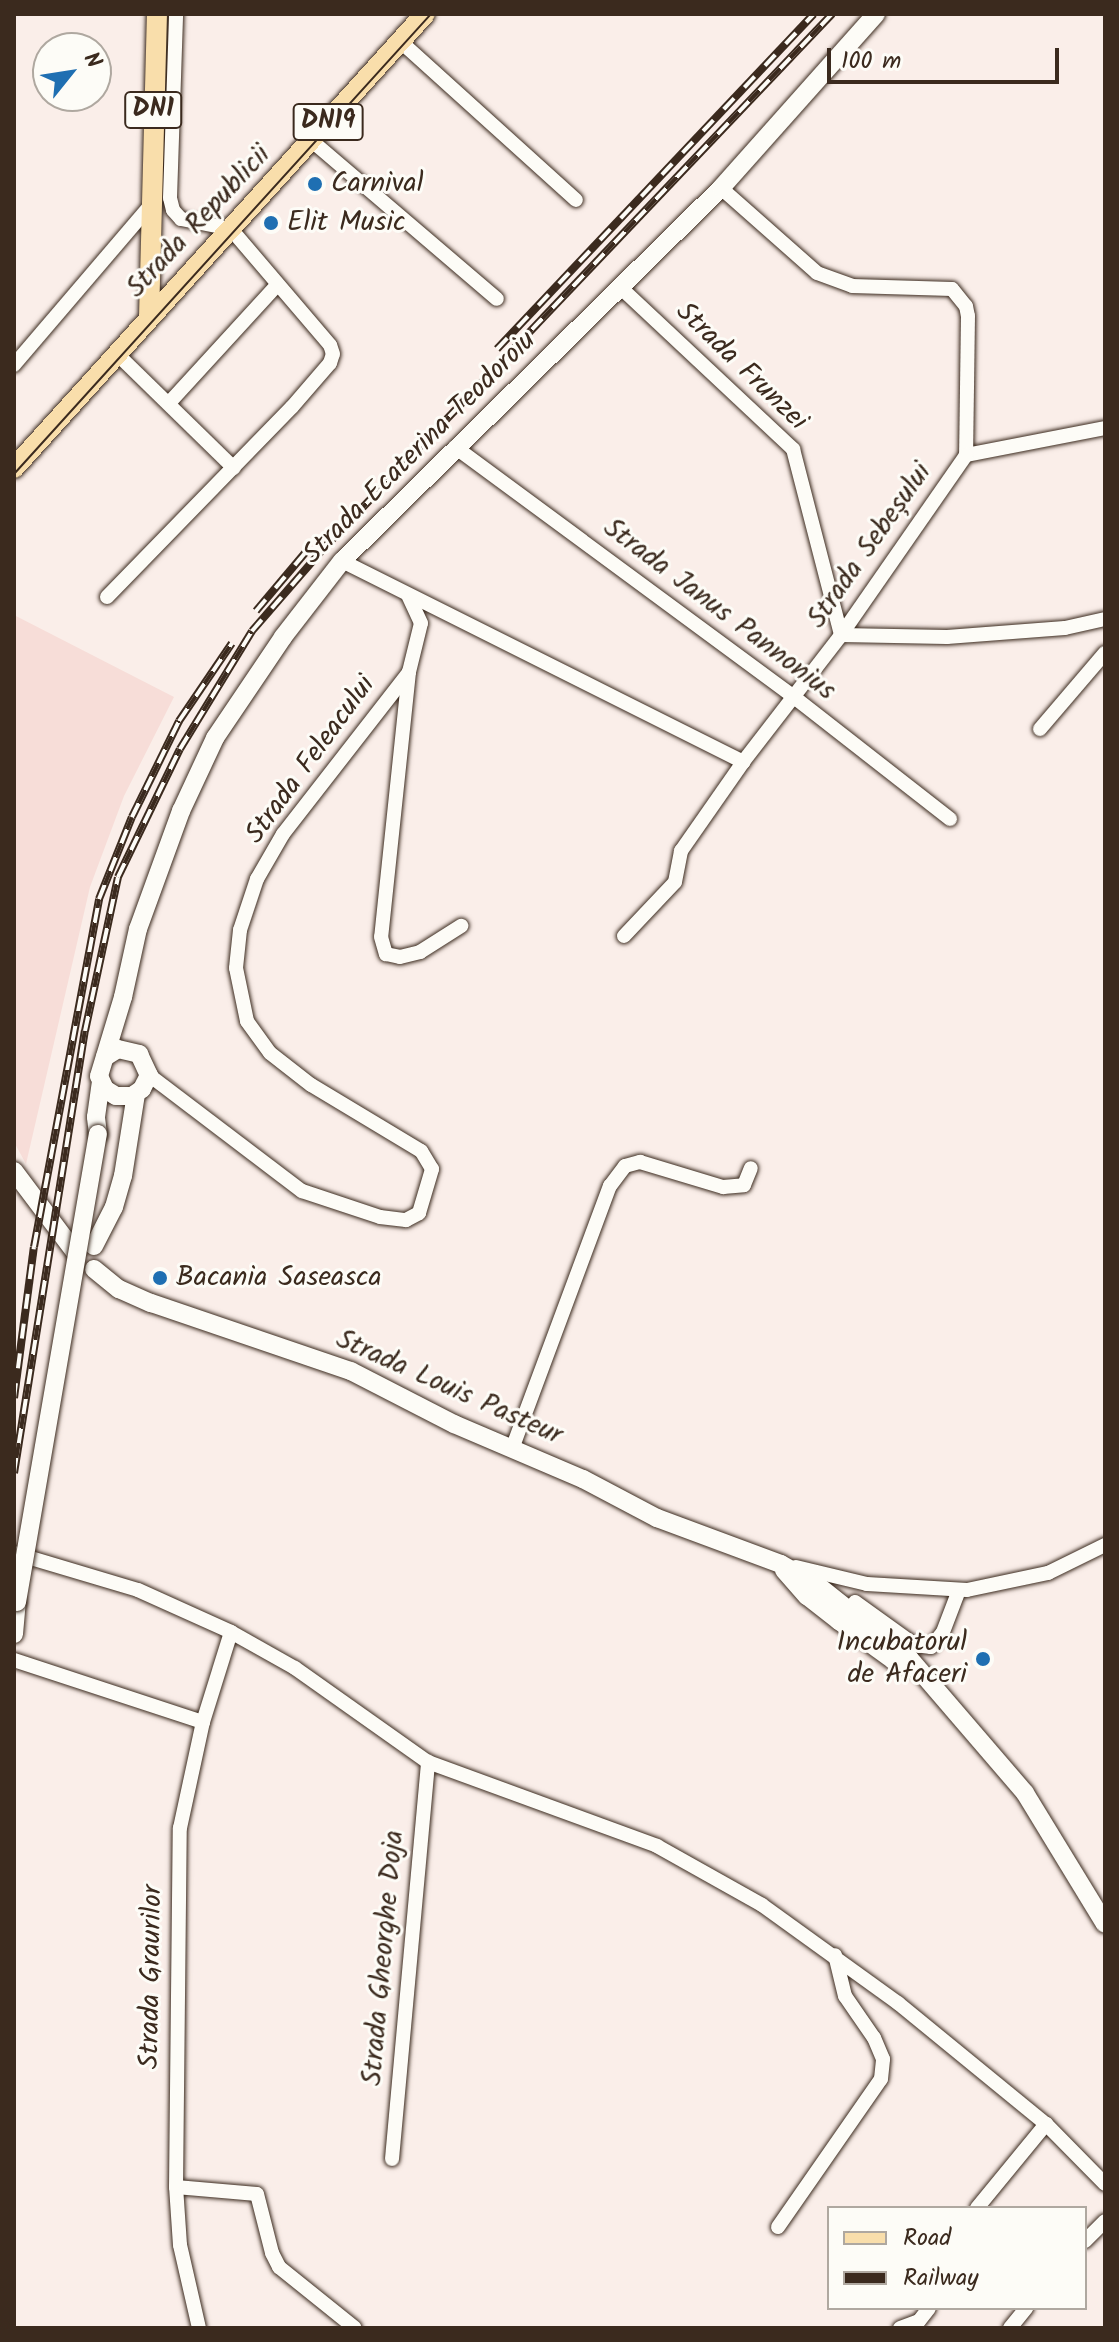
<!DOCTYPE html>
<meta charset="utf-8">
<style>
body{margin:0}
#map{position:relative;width:1119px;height:2342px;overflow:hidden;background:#faeee9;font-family:Kalam,sans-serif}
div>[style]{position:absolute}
.built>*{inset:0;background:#f7ddd8}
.roads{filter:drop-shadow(0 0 2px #3b2a1e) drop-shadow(0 0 2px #3b2a1e)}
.street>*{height:14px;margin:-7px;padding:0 7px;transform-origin:7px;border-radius:7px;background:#fdfcf7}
.secondary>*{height:18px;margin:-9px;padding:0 9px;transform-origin:9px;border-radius:9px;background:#fdfcf7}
.primary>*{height:20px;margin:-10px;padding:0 10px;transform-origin:10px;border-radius:10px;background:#f9deab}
.tram>*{height:2px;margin:-1px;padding:0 1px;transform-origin:1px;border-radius:1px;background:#3b2a1e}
.rail>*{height:8px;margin-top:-4px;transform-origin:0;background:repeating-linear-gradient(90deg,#fdfcf7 0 15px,#3b2a1e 0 30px);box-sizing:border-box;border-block:2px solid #3b2a1e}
.bridges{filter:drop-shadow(0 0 2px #3b2a1e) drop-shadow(0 0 2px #3b2a1e)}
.secondary-bridge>*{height:18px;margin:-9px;padding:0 9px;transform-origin:9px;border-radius:9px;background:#fdfcf7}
.dots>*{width:22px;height:22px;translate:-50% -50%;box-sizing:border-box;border:4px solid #fdfcf7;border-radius:50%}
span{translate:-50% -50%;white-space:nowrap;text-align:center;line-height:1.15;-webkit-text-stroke:6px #fdfcf7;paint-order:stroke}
.shield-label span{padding:2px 6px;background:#fdfcf7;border:2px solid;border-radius:6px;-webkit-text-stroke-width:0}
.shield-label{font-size:26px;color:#3b2a1e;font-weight:700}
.poi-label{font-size:28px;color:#3b2a1e}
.left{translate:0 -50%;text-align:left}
.right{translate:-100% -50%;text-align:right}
.street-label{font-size:28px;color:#3b2a1e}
.frame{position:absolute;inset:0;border:16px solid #3b2a1e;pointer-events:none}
.legend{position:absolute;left:827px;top:2206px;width:260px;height:104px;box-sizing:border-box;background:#fdfcf7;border:2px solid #afa8a0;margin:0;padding:10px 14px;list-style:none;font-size:24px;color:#3b2a1e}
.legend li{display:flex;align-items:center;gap:16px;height:40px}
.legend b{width:40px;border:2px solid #afa8a0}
.north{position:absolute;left:32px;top:32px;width:80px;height:80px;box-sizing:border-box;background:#fdfcf7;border:2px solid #afa8a0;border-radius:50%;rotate:60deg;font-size:22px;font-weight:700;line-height:32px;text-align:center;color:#3b2a1e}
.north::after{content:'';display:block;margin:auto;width:28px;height:36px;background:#1f6fb2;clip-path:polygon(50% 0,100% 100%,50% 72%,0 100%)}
.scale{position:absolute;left:827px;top:48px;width:232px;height:36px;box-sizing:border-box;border:4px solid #3b2a1e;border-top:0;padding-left:10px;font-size:24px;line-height:28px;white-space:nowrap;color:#3b2a1e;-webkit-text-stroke:6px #fdfcf7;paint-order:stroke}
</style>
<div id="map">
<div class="built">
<div style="clip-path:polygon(14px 615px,174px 697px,124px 796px,90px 887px,26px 1164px,14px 1142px)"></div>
</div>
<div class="roads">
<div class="street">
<div style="left:400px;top:41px;width:237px;rotate:42.1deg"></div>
<div style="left:312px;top:141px;width:243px;rotate:40.5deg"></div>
<div style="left:721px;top:188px;width:128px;rotate:41.5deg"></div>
<div style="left:817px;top:273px;width:37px;rotate:20deg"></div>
<div style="left:852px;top:286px;width:100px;rotate:1.7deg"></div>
<div style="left:952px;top:289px;width:22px;rotate:51deg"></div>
<div style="left:966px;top:306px;width:10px;rotate:79deg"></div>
<div style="left:968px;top:316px;width:139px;rotate:90.8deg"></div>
<div style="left:966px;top:455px;width:142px;rotate:-11deg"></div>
<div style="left:621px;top:288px;width:236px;rotate:43.1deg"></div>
<div style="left:793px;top:449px;width:192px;rotate:75.5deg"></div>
<div style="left:841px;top:635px;width:106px;rotate:1.1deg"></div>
<div style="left:947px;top:637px;width:118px;rotate:-4.4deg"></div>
<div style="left:1065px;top:628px;width:41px;rotate:-12.7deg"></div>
<div style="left:117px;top:354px;width:163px;rotate:44.3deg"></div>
<div style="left:14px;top:365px;width:216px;rotate:-49.5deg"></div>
<div style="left:169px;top:403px;width:160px;rotate:-47.5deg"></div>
<div style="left:455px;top:447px;width:421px;rotate:36.4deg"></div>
<div style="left:794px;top:697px;width:198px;rotate:38deg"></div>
<div style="left:342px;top:561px;width:449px;rotate:26.6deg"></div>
<div style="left:107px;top:597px;width:265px;rotate:-45.8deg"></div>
<div style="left:292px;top:407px;width:58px;rotate:-49.2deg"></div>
<div style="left:330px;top:363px;width:9px;rotate:-72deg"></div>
<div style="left:333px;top:354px;width:9px;rotate:-108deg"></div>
<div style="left:330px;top:345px;width:153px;rotate:-130.5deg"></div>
<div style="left:231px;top:229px;width:51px;rotate:-168.7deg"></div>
<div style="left:181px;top:219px;width:12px;rotate:-132deg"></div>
<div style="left:173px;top:210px;width:12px;rotate:-104deg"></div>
<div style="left:170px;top:198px;width:184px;rotate:-88.1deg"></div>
<div style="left:409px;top:672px;width:266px;rotate:96deg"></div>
<div style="left:381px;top:937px;width:18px;rotate:74deg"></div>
<div style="left:386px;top:954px;width:14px;rotate:12deg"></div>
<div style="left:400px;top:957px;width:21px;rotate:-14deg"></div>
<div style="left:420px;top:952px;width:49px;rotate:-32.4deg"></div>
<div style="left:1040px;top:729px;width:100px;rotate:-49.5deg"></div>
<div style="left:624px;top:936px;width:74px;rotate:-46.6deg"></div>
<div style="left:675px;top:882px;width:32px;rotate:-79deg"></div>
<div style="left:681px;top:851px;width:108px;rotate:-55.1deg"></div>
<div style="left:743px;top:762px;width:160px;rotate:-52.3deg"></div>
<div style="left:841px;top:635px;width:219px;rotate:-55.2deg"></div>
<div style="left:149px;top:1075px;width:192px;rotate:37.2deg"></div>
<div style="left:302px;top:1191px;width:82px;rotate:18.4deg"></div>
<div style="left:380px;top:1217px;width:26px;rotate:7deg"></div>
<div style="left:406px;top:1220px;width:15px;rotate:-28deg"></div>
<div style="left:419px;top:1213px;width:46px;rotate:-73.5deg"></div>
<div style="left:432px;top:1169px;width:21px;rotate:-121deg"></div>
<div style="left:421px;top:1151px;width:128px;rotate:-149deg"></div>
<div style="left:311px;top:1085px;width:52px;rotate:-142deg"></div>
<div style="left:270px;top:1053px;width:39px;rotate:-126deg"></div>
<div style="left:247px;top:1021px;width:54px;rotate:-101.7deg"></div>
<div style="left:236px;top:968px;width:38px;rotate:-84deg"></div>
<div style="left:240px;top:930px;width:54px;rotate:-71.6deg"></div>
<div style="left:257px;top:879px;width:52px;rotate:-60deg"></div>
<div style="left:283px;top:834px;width:205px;rotate:-52.1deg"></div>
<div style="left:409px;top:672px;width:50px;rotate:-76.2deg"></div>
<div style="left:421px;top:623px;width:31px;rotate:-115deg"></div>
<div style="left:512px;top:1449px;width:281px;rotate:-69.6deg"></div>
<div style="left:610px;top:1186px;width:25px;rotate:-53deg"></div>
<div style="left:625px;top:1166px;width:16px;rotate:-15deg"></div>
<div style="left:640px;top:1162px;width:87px;rotate:16.8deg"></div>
<div style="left:723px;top:1187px;width:21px;rotate:-5deg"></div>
<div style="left:744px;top:1185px;width:18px;rotate:-68deg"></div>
<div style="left:14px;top:1553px;width:129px;rotate:16.6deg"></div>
<div style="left:138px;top:1590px;width:102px;rotate:24.3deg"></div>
<div style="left:231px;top:1632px;width:73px;rotate:29.4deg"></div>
<div style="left:295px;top:1668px;width:163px;rotate:35.3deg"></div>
<div style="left:428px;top:1762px;width:244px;rotate:20.1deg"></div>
<div style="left:657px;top:1846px;width:120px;rotate:29.3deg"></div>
<div style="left:762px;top:1905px;width:168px;rotate:35.8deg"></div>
<div style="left:898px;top:2003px;width:191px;rotate:39.3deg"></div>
<div style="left:1046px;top:2124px;width:84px;rotate:45.5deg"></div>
<div style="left:796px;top:1567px;width:73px;rotate:13.5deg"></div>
<div style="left:867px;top:1584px;width:100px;rotate:3.4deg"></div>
<div style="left:967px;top:1590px;width:83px;rotate:-11.9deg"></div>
<div style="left:1048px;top:1573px;width:64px;rotate:-26.2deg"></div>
<div style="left:855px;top:1602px;width:74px;rotate:35.6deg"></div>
<div style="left:915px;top:1645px;width:16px;rotate:7deg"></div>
<div style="left:931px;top:1647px;width:19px;rotate:-51deg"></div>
<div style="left:943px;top:1632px;width:45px;rotate:-69.1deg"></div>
<div style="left:14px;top:1660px;width:199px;rotate:18.2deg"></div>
<div style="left:392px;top:2159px;width:399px;rotate:-84.8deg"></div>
<div style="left:176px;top:2187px;width:81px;rotate:4.9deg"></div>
<div style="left:257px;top:2194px;width:61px;rotate:75.7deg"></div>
<div style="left:272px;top:2253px;width:16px;rotate:63deg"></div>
<div style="left:279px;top:2267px;width:97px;rotate:38.8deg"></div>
<div style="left:977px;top:2208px;width:109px;rotate:-50.6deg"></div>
<div style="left:778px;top:2227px;width:180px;rotate:-55.2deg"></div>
<div style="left:881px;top:2079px;width:20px;rotate:-84deg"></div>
<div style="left:883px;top:2059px;width:23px;rotate:-113deg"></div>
<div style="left:874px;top:2038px;width:51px;rotate:-124.6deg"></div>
<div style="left:845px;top:1996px;width:42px;rotate:-103.7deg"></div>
<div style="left:1085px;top:2241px;width:28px;rotate:-45deg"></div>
<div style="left:199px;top:2328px;width:85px;rotate:-102.9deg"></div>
<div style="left:180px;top:2245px;width:58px;rotate:-93.9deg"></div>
<div style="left:176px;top:2187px;width:359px;rotate:-89.4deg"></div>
<div style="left:180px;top:1828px;width:108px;rotate:-77.8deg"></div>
<div style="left:203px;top:1722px;width:94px;rotate:-72.7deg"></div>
<div style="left:900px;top:2328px;width:20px;rotate:-20deg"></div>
<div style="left:919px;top:2321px;width:16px;rotate:-52deg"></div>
<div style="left:1010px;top:2328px;width:26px;rotate:-51deg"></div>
</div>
<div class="secondary">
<div style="left:105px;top:1057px;width:15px;rotate:-32deg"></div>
<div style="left:118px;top:1049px;width:22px;rotate:13deg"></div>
<div style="left:139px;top:1054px;width:23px;rotate:65deg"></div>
<div style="left:149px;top:1075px;width:16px;rotate:117deg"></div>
<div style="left:142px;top:1089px;width:12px;rotate:145deg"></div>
<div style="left:132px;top:1096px;width:16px;rotate:180deg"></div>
<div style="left:116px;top:1096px;width:13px;rotate:-148deg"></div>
<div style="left:105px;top:1089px;width:14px;rotate:-115deg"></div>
<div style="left:99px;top:1076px;width:83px;rotate:-73.1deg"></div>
<div style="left:123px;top:997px;width:70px;rotate:-77.6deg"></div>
<div style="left:138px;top:929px;width:126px;rotate:-70deg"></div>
<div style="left:181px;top:811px;width:81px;rotate:-65deg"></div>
<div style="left:215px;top:738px;width:122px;rotate:-56deg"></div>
<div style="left:283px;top:637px;width:96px;rotate:-52.2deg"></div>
<div style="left:342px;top:561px;width:532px;rotate:-44.54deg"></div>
<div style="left:721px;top:188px;width:233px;rotate:-48.3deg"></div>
<div style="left:98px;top:1134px;width:17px;rotate:-97deg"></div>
<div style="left:96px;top:1117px;width:34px;rotate:-82deg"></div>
<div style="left:14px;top:1171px;width:100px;rotate:53.1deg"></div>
<div style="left:94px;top:1246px;width:44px;rotate:-62.9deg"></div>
<div style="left:114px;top:1207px;width:32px;rotate:-74deg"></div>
<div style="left:123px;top:1176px;width:83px;rotate:-81deg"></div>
<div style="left:94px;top:1269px;width:32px;rotate:39deg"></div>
<div style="left:119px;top:1289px;width:35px;rotate:24deg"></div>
<div style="left:151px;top:1303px;width:211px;rotate:18.8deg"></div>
<div style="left:351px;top:1371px;width:116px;rotate:27.2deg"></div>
<div style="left:454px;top:1424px;width:140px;rotate:23.1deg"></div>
<div style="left:583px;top:1479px;width:84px;rotate:27.8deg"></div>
<div style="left:657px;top:1518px;width:132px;rotate:20.4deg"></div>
<div style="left:781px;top:1564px;width:40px;rotate:29.7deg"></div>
<div style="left:816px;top:1584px;width:119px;rotate:38.5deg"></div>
<div style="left:909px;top:1658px;width:178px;rotate:49.3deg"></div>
<div style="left:1025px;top:1793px;width:153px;rotate:58.6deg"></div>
<div style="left:784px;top:1570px;width:35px;rotate:49deg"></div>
<div style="left:807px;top:1596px;width:41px;rotate:38deg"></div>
<div style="left:839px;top:1621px;width:67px;rotate:35.8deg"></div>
<div style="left:893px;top:1660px;width:22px;rotate:21deg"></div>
<div style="left:14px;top:1634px;width:32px;rotate:-85deg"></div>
</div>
<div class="primary">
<div style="left:149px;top:318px;width:304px;rotate:-88.5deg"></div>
<div style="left:14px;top:468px;width:612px;rotate:-47.85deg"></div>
</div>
</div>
<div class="tram">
<div style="left:14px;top:474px;width:621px;rotate:-47.81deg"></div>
</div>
<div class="rail">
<div style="left:497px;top:349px;width:461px;rotate:-46.6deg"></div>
<div style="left:256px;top:611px;width:76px;rotate:-49.8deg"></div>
<div style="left:14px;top:1398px;width:152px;rotate:-82.5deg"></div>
<div style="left:34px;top:1247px;width:354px;rotate:-79.4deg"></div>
<div style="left:99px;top:899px;width:88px;rotate:-68.1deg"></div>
<div style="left:132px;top:817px;width:107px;rotate:-63.9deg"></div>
<div style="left:179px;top:721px;width:94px;rotate:-55.8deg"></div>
<div style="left:14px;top:1473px;width:448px;rotate:-80.9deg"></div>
<div style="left:85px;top:1031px;width:157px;rotate:-77.9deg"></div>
<div style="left:118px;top:877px;width:142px;rotate:-64.2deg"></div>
<div style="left:180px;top:749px;width:138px;rotate:-58.6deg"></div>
<div style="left:252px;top:631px;width:111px;rotate:-49deg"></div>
<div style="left:325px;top:547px;width:736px;rotate:-46.43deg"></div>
</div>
<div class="bridges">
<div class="secondary-bridge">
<div style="left:17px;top:1602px;width:475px;rotate:-80.2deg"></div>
</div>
</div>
<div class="dots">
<div style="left:315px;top:184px;background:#1f6fb2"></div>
<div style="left:271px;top:223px;background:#1f6fb2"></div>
<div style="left:160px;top:1278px;background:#1f6fb2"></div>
<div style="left:983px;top:1659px;background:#1f6fb2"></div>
</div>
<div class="shield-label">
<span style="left:153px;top:110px">DN1</span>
<span style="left:328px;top:122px">DN19</span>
</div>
<div class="poi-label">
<span class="left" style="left:331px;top:184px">Carnival</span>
<span class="left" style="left:287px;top:223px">Elit Music</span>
<span class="left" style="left:176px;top:1278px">Bacania Saseasca</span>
<span class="right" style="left:967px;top:1659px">Incubatorul<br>de Afaceri</span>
</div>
<div class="street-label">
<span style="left:199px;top:222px;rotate:-47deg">Strada Republicii</span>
<span style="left:741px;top:367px;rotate:44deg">Strada Frunzei</span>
<span style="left:420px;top:448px;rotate:-45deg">Strada Ecaterina Teodoroiu</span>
<span style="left:870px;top:546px;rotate:-55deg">Strada Sebeșului</span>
<span style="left:719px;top:610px;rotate:37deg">Strada Janus Pannonius</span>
<span style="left:311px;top:760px;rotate:-54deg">Strada Feleacului</span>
<span style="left:449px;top:1388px;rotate:24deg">Strada Louis Pasteur</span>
<span style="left:384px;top:1958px;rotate:-85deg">Strada Gheorghe Doja</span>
<span style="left:152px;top:1977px;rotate:-89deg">Strada Graurilor</span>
</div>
<div class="frame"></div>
<ul class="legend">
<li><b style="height:10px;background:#f9deab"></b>Road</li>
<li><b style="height:10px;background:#3b2a1e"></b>Railway</li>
</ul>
<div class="north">N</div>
<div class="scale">100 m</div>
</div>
